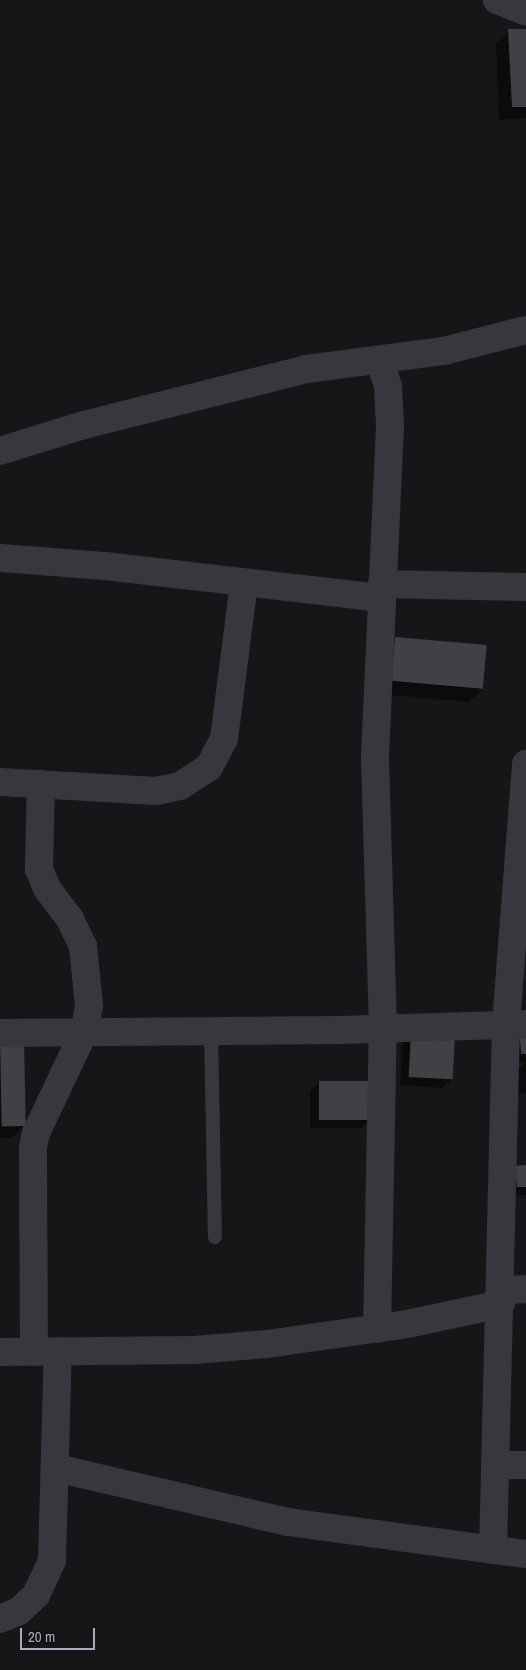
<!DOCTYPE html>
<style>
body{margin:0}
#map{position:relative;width:526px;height:1670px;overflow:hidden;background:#161618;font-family:"Archivo Narrow",sans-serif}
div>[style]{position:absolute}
.shadow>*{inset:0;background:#0007}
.building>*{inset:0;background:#404145;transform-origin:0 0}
.service>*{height:14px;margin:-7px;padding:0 7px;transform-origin:7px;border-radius:7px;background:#37383d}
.minor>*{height:28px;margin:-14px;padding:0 14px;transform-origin:14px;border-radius:14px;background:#37383d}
span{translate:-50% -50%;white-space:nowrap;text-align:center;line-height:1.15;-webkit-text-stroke:4px #111113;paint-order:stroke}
.scale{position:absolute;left:20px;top:1628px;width:75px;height:22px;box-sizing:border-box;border:2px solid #a8adb8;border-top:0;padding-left:6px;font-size:15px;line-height:18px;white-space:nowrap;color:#a8adb8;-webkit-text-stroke:4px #111113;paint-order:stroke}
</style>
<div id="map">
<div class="shadow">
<div style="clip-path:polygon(526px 30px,526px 118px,499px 120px,496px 44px,509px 31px)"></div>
<div style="clip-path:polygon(395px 638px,482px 689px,469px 702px,378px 694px,382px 651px)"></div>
<div style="clip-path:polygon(526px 1028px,526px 1093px,518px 1094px,517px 1070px,525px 1062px,512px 1063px,511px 1037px)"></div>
<div style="clip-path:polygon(412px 1034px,452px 1079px,442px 1088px,400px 1085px,402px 1043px)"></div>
<div style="clip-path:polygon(0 1037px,25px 1125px,12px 1138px,0 1138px)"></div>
<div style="clip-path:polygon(319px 1082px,370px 1119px,361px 1128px,310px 1128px,310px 1091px)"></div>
<div style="clip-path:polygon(526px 1166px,526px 1195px,508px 1196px,516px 1167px)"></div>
</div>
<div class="building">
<div style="clip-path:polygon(508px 29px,526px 29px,526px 107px,512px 107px)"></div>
<div style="left:395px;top:637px;width:92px;height:44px;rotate:5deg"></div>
<div style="clip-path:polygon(519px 1027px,526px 1027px,526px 1054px,521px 1054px)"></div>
<div style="left:411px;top:1033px;width:44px;height:44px;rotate:3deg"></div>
<div style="left:24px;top:1035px;width:91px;height:24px;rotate:89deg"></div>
<div style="left:319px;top:1081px;width:53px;height:39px"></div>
<div style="clip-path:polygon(526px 1165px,526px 1187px,517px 1187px,515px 1166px)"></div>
</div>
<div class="service">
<div style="left:211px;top:1032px;width:205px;rotate:88.9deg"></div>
</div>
<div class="minor">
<div style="left:497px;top:0;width:31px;rotate:22deg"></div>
<div style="left:0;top:451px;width:88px;rotate:-17.2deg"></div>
<div style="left:84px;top:425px;width:230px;rotate:-14.1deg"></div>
<div style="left:307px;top:369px;width:138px;rotate:-7.5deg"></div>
<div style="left:444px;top:351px;width:85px;rotate:-14.4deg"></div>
<div style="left:0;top:558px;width:105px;rotate:4.4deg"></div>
<div style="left:105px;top:566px;width:279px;rotate:6.6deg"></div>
<div style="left:382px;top:584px;width:144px;rotate:1.2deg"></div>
<div style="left:0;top:782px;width:156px;rotate:3.3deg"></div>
<div style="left:156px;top:791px;width:25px;rotate:-12deg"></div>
<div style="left:180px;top:786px;width:35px;rotate:-33deg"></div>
<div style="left:209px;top:767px;width:32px;rotate:-62deg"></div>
<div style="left:224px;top:739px;width:157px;rotate:-82.7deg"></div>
<div style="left:0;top:1033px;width:340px;rotate:-0.5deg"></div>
<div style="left:340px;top:1030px;width:186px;rotate:-1.8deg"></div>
<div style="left:502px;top:1290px;width:24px;rotate:-2deg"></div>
<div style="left:377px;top:1329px;width:301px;rotate:-88.9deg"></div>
<div style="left:383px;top:1028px;width:272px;rotate:-91.7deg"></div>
<div style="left:375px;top:756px;width:331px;rotate:-87.4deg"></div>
<div style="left:390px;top:425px;width:39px;rotate:-93deg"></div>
<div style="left:388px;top:386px;width:26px;rotate:-108deg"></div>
<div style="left:0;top:1352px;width:194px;rotate:-0.6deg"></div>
<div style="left:194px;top:1350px;width:73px;rotate:-4.7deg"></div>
<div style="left:267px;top:1344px;width:141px;rotate:-8.1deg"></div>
<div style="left:407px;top:1324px;width:96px;rotate:-12deg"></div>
<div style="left:34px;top:1352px;width:205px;rotate:-90.3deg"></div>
<div style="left:33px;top:1147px;width:14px;rotate:-78deg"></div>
<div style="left:36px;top:1133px;width:112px;rotate:-64.6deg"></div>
<div style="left:84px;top:1032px;width:26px;rotate:-79deg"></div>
<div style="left:89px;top:1006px;width:60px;rotate:-95.7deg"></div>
<div style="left:83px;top:946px;width:30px;rotate:-116deg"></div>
<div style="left:70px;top:919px;width:39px;rotate:-127deg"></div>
<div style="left:47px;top:888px;width:21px;rotate:-113deg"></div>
<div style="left:39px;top:869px;width:85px;rotate:-88.7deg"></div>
<div style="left:496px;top:1465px;width:30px"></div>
<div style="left:56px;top:1468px;width:238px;rotate:13.1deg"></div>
<div style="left:288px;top:1522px;width:240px;rotate:7.7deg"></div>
<div style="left:493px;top:1550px;width:526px;rotate:-88.58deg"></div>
<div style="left:506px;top:1024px;width:261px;rotate:-85.6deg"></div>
<div style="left:0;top:1619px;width:21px;rotate:-23deg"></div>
<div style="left:19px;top:1611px;width:23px;rotate:-43deg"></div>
<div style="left:36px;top:1595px;width:38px;rotate:-65deg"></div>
<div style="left:52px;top:1560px;width:209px;rotate:-88.4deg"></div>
</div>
<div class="scale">20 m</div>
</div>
